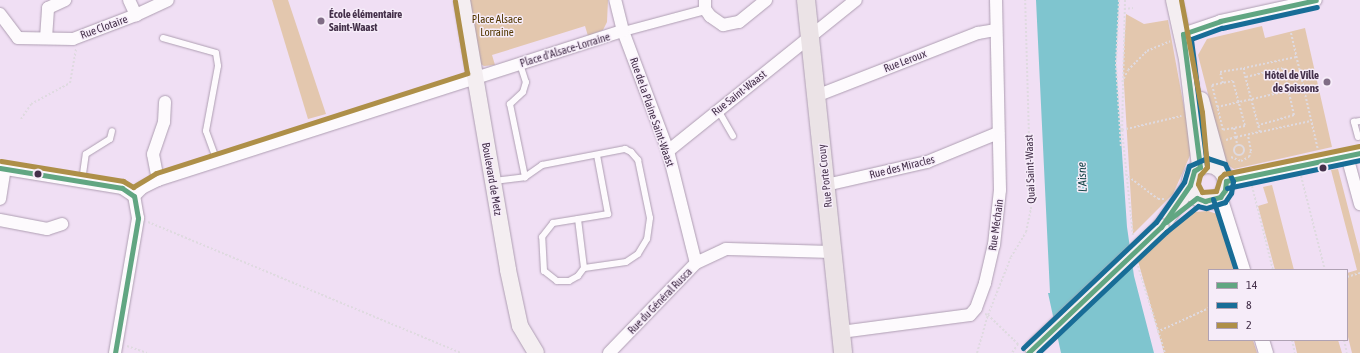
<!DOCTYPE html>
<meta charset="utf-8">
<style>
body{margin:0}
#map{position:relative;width:1360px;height:353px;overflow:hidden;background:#f0dff4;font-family:"Asap Condensed",sans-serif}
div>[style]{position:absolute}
.green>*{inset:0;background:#e3c7ae}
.forest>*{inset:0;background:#e1c4a8}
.water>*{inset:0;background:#7fc5cf}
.path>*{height:2px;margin-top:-1px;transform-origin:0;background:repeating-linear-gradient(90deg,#dfdae0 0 2px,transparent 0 4px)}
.path>.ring{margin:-1px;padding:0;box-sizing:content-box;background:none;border:2px solid #dfdae0;border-radius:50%}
.roads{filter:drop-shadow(0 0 1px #ae9eb2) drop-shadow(0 0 1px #ae9eb2)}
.service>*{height:6px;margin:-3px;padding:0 3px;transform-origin:3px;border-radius:3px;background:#fdfafd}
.pedestrian>*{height:9px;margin:-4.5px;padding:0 4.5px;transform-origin:4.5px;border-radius:4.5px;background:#fdfafd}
.minor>*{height:12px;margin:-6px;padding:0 6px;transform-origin:6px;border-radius:6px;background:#fdfafd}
.tertiary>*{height:14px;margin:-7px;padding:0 7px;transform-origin:7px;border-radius:7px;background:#fdfafd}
.secondary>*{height:16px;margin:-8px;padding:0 8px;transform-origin:8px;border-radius:8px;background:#f4eef1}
.secondary>.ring{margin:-8px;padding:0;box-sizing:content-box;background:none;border:16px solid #f4eef1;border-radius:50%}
.primary>*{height:18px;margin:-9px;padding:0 9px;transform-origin:9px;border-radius:9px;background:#ebe3e6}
.bridges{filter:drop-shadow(0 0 1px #ae9eb2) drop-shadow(0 0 1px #ae9eb2)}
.secondary-bridge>*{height:16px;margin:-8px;padding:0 8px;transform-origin:8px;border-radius:8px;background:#f4eef1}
.bus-1>*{height:5px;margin:-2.5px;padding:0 2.5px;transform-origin:2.5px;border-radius:2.5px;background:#61a682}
.bus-2>*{height:5px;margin:-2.5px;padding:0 2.5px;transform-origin:2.5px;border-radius:2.5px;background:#186d97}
.bus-3>*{height:5px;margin:-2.5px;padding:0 2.5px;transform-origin:2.5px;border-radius:2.5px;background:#ae8f48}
.dots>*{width:11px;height:11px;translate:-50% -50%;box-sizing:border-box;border:2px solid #f6ecf9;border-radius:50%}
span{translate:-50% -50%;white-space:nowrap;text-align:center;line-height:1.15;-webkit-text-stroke:3px #f6ecf9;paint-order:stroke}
.poi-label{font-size:11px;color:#44304a;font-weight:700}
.left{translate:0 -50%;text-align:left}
.right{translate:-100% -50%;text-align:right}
.park-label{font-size:11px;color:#523700}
.street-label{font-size:11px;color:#44304a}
.water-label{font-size:12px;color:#0d3f41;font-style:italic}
.legend{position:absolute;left:1208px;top:269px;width:140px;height:72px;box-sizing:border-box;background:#f6ecf9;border:1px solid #afa1b3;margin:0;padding:5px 7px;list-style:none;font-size:12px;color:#44304a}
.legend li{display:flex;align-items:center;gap:8px;height:20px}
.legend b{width:20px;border:1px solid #afa1b3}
</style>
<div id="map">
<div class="green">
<div style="clip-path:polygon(272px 0,288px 0,326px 114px,308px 119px)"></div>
<div style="clip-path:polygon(465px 0,608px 0,607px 22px,603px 30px,588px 36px,585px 26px,492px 55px,495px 65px,484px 66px,479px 63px)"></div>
<div style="clip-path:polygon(1126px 14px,1144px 24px,1168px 20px,1192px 151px,1173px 194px,1133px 234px,1123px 68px)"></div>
<div style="clip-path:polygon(1262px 26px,1265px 38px,1305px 28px,1332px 147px,1234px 169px,1226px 164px,1198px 55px,1207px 39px)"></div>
<div style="clip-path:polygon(1338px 169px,1360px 254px,1360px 353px,1352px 353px,1347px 333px,1347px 273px,1357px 270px,1331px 170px)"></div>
<div style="clip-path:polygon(1272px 185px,1294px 270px,1275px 270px,1258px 206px,1268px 203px,1263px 187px)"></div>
<div style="clip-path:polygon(1294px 340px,1338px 340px,1342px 353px,1297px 353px)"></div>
</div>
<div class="forest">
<div style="clip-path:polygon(1208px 211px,1217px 214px,1223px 223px,1238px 270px,1209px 270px,1209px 340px,1253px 340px,1257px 353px,1164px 353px,1138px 261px,1175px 225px,1194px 212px)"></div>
</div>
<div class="water">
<div style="clip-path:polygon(1036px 0,1119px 0,1116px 64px,1127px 227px,1134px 276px,1154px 353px,1061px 353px,1048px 293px,1050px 293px)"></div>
</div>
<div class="path">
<div style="left:1119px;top:0;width:64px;rotate:92.7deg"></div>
<div style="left:1116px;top:64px;width:84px;rotate:86.6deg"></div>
<div style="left:1125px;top:0;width:130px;rotate:91.3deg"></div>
<div style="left:1122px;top:130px;width:107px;rotate:84.1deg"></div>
<div style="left:1124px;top:9px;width:9px;rotate:-6deg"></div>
<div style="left:1291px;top:33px;width:120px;rotate:77deg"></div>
<div style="left:1296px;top:57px;width:53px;rotate:168.1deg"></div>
<div style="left:1244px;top:68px;width:4px;rotate:90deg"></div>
<div style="left:1244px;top:72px;width:62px;rotate:75.1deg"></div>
<div style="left:1260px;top:132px;width:52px;rotate:-12.2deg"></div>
<div style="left:1246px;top:77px;width:37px;rotate:-14deg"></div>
<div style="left:1282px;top:68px;width:3px;rotate:45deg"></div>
<div style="left:1284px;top:70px;width:46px;rotate:77.5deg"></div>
<div style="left:1294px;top:115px;width:37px;rotate:164deg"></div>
<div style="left:1233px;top:81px;width:47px;rotate:75.1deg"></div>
<div style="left:1245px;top:126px;width:22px;rotate:170deg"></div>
<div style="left:1223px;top:130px;width:46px;rotate:-103.7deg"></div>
<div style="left:1212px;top:85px;width:21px;rotate:-11deg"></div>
<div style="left:1122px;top:82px;width:13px;rotate:-63deg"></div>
<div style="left:1128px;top:70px;width:27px;rotate:-45deg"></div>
<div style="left:1147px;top:51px;width:25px;rotate:-23deg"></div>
<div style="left:1223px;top:83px;width:11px;rotate:-105deg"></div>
<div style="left:1220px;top:72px;width:24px;rotate:-9deg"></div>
<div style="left:1217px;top:107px;width:89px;rotate:-12.9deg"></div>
<div style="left:21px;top:119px;width:18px;rotate:-56deg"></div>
<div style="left:31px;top:104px;width:44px;rotate:-28.3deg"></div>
<div style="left:70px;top:83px;width:35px;rotate:-80deg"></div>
<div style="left:1234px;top:128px;width:9px;rotate:77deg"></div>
<div style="left:1236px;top:137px;width:25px;rotate:-12deg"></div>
<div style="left:1122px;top:130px;width:61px;rotate:-13.3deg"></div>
<div style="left:1226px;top:140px;width:10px;rotate:-17deg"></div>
<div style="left:1236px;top:137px;width:8px;rotate:83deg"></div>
<div class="ring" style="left:1234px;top:145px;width:8px;height:8px"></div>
<div style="left:1231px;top:157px;width:11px;rotate:22deg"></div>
<div style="left:1241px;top:161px;width:9px;rotate:-27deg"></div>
<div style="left:1249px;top:157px;width:6px;rotate:-72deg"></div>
<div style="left:1251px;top:151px;width:16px;rotate:-101deg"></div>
<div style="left:1125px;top:174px;width:41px;rotate:37.1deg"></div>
<div style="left:1158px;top:199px;width:6px"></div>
<div style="left:1301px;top:176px;width:97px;rotate:75.7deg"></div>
<div style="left:1252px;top:186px;width:87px;rotate:76deg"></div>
<div style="left:148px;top:222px;width:339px;rotate:22.7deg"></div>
<div style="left:1138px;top:266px;width:91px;rotate:72.8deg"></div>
<div style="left:1347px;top:277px;width:14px;rotate:-17deg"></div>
<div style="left:985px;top:314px;width:3px;rotate:18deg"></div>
<div style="left:988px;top:315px;width:62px;rotate:-68.4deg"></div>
<div style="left:1011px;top:257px;width:29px;rotate:-59deg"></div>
<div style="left:1026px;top:232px;width:24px;rotate:-78deg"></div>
<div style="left:1031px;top:209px;width:209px;rotate:-91.6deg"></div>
<div style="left:988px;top:315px;width:42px;rotate:44deg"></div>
<div style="left:1018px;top:344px;width:11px;rotate:124deg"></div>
<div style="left:1157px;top:332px;width:57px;rotate:-24.8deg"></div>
<div style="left:1292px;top:340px;width:13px;rotate:77deg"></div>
<div style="left:1344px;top:340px;width:13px;rotate:77deg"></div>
<div style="left:127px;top:346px;width:21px;rotate:19deg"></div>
<div style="left:977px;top:353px;width:40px;rotate:-74deg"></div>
</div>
<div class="roads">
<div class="service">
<div style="left:163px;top:38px;width:55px;rotate:15.8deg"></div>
<div style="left:216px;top:53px;width:13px;rotate:81deg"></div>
<div style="left:218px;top:66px;width:66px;rotate:100.5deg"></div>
<div style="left:206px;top:131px;width:32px;rotate:70deg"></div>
<div style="left:520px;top:64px;width:19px;rotate:72deg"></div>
<div style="left:526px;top:82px;width:10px;rotate:107deg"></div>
<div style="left:523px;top:92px;width:18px;rotate:137deg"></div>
<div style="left:510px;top:104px;width:75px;rotate:78.4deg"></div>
<div style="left:718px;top:110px;width:30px;rotate:60deg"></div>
<div style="left:1358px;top:137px;width:16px;rotate:-105deg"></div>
<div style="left:1354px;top:122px;width:6px;rotate:-9deg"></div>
<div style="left:82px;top:181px;width:27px;rotate:-82deg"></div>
<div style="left:86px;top:154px;width:28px;rotate:-32deg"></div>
<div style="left:110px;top:139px;width:8px;rotate:-76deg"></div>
<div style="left:494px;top:181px;width:31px;rotate:-7deg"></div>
<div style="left:525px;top:177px;width:21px;rotate:-35deg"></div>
<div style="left:542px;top:165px;width:85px;rotate:-10.9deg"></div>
<div style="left:625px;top:149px;width:7px;rotate:27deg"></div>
<div style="left:631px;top:152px;width:11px;rotate:49deg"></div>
<div style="left:638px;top:160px;width:59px;rotate:78.3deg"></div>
<div style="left:650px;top:218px;width:21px;rotate:98deg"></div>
<div style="left:647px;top:239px;width:17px;rotate:121deg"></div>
<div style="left:638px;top:254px;width:14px;rotate:146deg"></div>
<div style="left:626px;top:262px;width:42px;rotate:171.9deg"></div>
<div style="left:584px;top:268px;width:10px;rotate:127deg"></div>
<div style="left:578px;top:276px;width:10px;rotate:151deg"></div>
<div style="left:569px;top:281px;width:12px;rotate:180deg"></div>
<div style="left:557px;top:281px;width:16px;rotate:-142deg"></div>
<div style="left:544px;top:271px;width:34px;rotate:-93deg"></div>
<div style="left:542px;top:237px;width:18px;rotate:-52deg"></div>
<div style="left:553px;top:223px;width:56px;rotate:-9.3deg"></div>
<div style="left:608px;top:214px;width:60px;rotate:-100.6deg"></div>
<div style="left:578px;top:219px;width:49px;rotate:83deg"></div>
</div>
<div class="pedestrian">
<div style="left:623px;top:31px;width:85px;rotate:-15deg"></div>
</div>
<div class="minor">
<div style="left:129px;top:0;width:17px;rotate:65deg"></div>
<div style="left:705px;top:0;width:9px;rotate:90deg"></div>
<div style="left:705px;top:9px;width:9px;rotate:54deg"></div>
<div style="left:710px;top:16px;width:16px;rotate:35deg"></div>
<div style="left:723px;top:25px;width:16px;rotate:-11deg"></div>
<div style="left:739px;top:22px;width:35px;rotate:-39deg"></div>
<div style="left:0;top:14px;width:30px;rotate:53deg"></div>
<div style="left:18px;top:38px;width:55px;rotate:1deg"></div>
<div style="left:73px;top:39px;width:67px;rotate:-20.9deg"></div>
<div style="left:136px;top:15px;width:35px;rotate:-25deg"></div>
<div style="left:623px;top:31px;width:128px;rotate:69.4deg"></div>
<div style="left:668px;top:151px;width:115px;rotate:76deg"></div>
<div style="left:1183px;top:34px;width:39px;rotate:-19deg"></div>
<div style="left:1220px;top:21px;width:98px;rotate:-12.3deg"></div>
<div style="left:46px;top:38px;width:30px;rotate:-86deg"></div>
<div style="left:48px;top:8px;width:19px;rotate:-25deg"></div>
<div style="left:816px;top:96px;width:174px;rotate:-21.3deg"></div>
<div style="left:978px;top:33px;width:17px;rotate:-10deg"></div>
<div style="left:668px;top:151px;width:241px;rotate:-38.8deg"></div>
<div style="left:1347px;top:156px;width:50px;rotate:74.8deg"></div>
<div style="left:0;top:168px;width:124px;rotate:9.3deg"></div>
<div style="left:122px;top:188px;width:14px;rotate:34deg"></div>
<div style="left:158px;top:180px;width:26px;rotate:-101deg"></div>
<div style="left:153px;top:154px;width:34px;rotate:-71deg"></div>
<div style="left:164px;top:122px;width:20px;rotate:-87deg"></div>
<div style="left:1226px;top:181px;width:137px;rotate:-11.8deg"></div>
<div style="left:826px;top:185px;width:104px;rotate:-12.8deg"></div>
<div style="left:927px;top:162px;width:77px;rotate:-22.2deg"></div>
<div style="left:134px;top:196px;width:11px;rotate:-45deg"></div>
<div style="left:142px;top:188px;width:18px;rotate:-27deg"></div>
<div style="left:158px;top:180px;width:488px;rotate:-17.8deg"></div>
<div style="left:623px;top:31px;width:32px;rotate:-104deg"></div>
<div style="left:0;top:199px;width:30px;rotate:-81deg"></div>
<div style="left:0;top:220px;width:48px;rotate:10.8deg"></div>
<div style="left:47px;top:229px;width:16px;rotate:-18deg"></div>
<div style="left:841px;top:332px;width:130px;rotate:-7.5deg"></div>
<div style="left:970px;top:315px;width:9px;rotate:-49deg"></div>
<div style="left:976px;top:308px;width:27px;rotate:-70deg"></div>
<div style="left:985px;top:283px;width:39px;rotate:-77deg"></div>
<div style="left:994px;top:245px;width:55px;rotate:-83.8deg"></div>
<div style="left:1000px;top:190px;width:190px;rotate:-91.2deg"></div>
<div style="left:115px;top:353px;width:137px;rotate:-80.3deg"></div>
<div style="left:138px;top:218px;width:22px;rotate:-100deg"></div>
<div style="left:609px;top:353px;width:125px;rotate:-46deg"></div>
<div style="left:696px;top:263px;width:33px;rotate:-25deg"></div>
<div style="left:726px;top:249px;width:108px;rotate:1.6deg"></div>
</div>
<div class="tertiary">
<div style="left:1220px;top:197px;width:77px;rotate:72.5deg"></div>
<div style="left:1262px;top:340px;width:14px;rotate:73deg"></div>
</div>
<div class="secondary">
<div style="left:462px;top:0;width:274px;rotate:80.3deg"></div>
<div style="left:508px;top:270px;width:57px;rotate:77.9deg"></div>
<div style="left:520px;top:326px;width:31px;rotate:59deg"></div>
<div style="left:1174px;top:0;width:60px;rotate:77.6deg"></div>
<div style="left:1187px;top:59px;width:109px;rotate:83.1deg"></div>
<div style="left:1201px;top:100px;width:72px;rotate:74.6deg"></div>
<div class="ring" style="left:1190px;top:165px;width:20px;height:20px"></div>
<div style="left:1161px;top:227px;width:51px;rotate:-55.4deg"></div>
</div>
<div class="primary">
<div style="left:806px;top:0;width:355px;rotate:84deg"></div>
</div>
</div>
<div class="bridges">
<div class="secondary-bridge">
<div style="left:1033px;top:348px;width:176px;rotate:-43.4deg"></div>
</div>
</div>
<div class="bus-1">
<div style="left:0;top:168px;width:124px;rotate:9.3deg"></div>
<div style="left:122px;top:188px;width:14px;rotate:34deg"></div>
<div style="left:1166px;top:222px;width:39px;rotate:-38deg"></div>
<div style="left:1197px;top:198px;width:9px;rotate:21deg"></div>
<div style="left:1205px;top:201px;width:16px;rotate:-15deg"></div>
<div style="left:1220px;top:197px;width:9px;rotate:-54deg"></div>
<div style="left:1225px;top:190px;width:9px;rotate:-84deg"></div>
<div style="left:1226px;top:181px;width:137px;rotate:-11.8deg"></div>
<div style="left:115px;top:353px;width:137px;rotate:-80.3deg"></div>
<div style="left:138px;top:218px;width:22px;rotate:-100deg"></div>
<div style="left:1028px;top:353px;width:183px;rotate:-43.5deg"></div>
<div style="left:1161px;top:227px;width:51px;rotate:-55.4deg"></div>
<div style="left:1190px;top:185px;width:15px;rotate:-74deg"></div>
<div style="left:1194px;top:171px;width:7px;rotate:-34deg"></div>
<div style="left:1200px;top:167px;width:134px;rotate:-97.3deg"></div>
<div style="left:1183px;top:34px;width:39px;rotate:-19deg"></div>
<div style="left:1220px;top:21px;width:98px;rotate:-12.3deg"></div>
</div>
<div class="bus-2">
<div style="left:1207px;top:166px;width:128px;rotate:-97.2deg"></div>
<div style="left:1191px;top:39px;width:33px;rotate:-20deg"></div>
<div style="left:1222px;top:28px;width:97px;rotate:-12.5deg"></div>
<div style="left:1227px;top:188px;width:136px;rotate:-11.9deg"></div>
<div style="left:1213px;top:199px;width:75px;rotate:72.1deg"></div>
<div style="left:1023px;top:348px;width:183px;rotate:-43.5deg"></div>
<div style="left:1156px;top:222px;width:49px;rotate:-55deg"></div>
<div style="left:1184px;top:182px;width:17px;rotate:-73deg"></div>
<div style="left:1189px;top:166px;width:20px;rotate:-24deg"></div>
<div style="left:1207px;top:158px;width:19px;rotate:18deg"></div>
<div style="left:1225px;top:164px;width:19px;rotate:65deg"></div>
<div style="left:1233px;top:181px;width:12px;rotate:99deg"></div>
<div style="left:1231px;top:193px;width:11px;rotate:124deg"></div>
<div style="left:1225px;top:202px;width:20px;rotate:162deg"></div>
<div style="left:1206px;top:208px;width:8px;rotate:-166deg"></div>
<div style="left:1198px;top:206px;width:41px;rotate:140.9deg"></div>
<div style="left:1166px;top:232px;width:176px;rotate:136.6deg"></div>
</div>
<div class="bus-3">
<div style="left:1181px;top:0;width:114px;rotate:79.4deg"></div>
<div style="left:1202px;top:112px;width:55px;rotate:84.8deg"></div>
<div style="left:1207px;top:167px;width:11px;rotate:131deg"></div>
<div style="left:1200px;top:175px;width:9px;rotate:103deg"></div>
<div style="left:1198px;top:184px;width:9px;rotate:63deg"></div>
<div style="left:1202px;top:192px;width:14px;rotate:-4deg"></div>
<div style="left:1216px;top:191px;width:14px;rotate:-73deg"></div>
<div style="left:1220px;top:178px;width:6px;rotate:-45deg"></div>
<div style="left:1224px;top:174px;width:138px;rotate:-11.7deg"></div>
<div style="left:1px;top:161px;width:124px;rotate:9.3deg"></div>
<div style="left:123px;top:181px;width:12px;rotate:31deg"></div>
<div style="left:133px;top:187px;width:27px;rotate:-31deg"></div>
<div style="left:156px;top:173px;width:327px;rotate:-17.8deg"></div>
<div style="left:467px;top:73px;width:73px;rotate:-99.5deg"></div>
</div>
<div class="dots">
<div style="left:321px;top:21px;background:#806d86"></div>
<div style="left:1327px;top:82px;background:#806d86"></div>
<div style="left:1323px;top:168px;background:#44304a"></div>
<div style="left:38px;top:174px;background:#44304a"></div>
</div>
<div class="poi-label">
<span class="left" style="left:329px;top:21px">École élémentaire<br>Saint-Waast</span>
<span class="right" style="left:1319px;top:82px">Hôtel de Ville<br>de Soissons</span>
</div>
<div class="park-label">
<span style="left:497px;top:26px">Place Alsace<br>Lorraine</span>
</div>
<div class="street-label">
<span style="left:104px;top:27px;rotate:-20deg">Rue Clotaire</span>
<span style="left:565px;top:50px;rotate:-17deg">Place d'Alsace-Lorraine</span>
<span style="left:905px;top:61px;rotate:-21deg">Rue Leroux</span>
<span style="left:739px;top:93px;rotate:-38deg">Rue Saint-Waast</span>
<span style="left:652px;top:112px;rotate:71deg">Rue de la Plaine Saint-Waast</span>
<span style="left:902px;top:167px;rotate:-14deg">Rue des Miracles</span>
<span style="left:1030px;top:169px;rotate:-92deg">Quai Saint-Waast</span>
<span style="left:825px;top:176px;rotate:-96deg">Rue Porte Crouy</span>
<span style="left:492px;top:179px;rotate:80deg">Boulevard de Metz</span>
<span style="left:996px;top:225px;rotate:-82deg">Rue Méchain</span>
<span style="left:660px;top:301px;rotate:-46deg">Rue du Général Rusca</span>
</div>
<div class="water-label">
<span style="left:1083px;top:177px;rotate:-92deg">L'Aisne</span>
</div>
<ul class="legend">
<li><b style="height:5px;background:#61a682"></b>14</li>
<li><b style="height:5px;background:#186d97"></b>8</li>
<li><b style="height:5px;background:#ae8f48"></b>2</li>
</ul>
</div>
